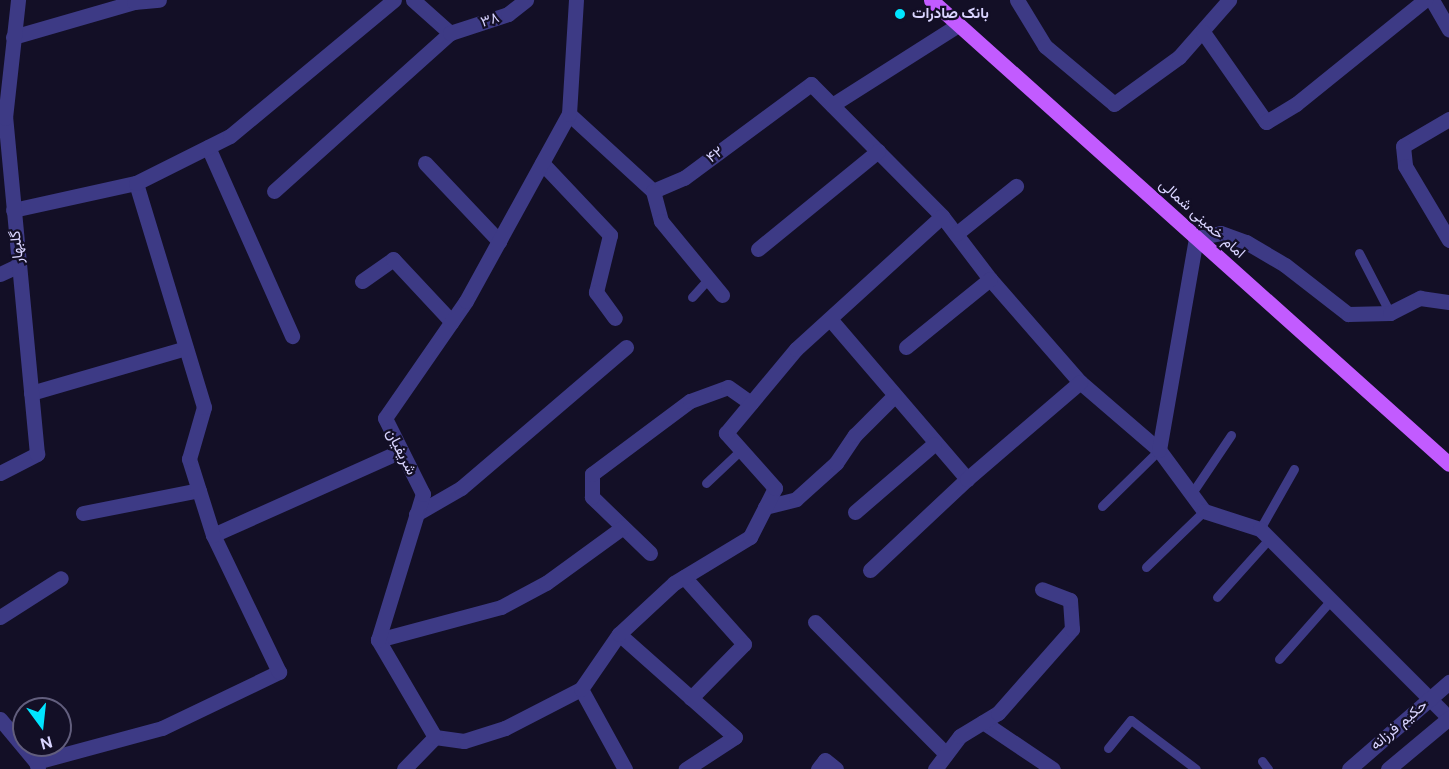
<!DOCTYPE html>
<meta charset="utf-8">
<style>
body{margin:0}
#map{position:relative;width:1449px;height:769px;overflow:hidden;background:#130f26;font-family:"DM Sans",Vazirmatn,sans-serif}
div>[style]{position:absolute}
.service>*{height:9px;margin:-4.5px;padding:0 4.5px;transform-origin:4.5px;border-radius:4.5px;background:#3d3a85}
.minor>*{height:15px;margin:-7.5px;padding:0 7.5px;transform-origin:7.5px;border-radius:7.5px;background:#3d3a85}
.tertiary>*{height:15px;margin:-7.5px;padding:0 7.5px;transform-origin:7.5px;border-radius:7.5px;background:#3d3a85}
.primary>*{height:15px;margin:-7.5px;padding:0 7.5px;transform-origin:7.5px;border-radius:7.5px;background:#c25bff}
.dots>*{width:16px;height:16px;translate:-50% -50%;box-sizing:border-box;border:3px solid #130f26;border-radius:50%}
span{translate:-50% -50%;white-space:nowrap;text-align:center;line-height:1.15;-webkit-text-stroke:4.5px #130f26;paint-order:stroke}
.poi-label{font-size:15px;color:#d9d4ff;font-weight:700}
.left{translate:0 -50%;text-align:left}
.street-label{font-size:15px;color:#d9d4ff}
.north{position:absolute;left:12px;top:697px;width:60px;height:60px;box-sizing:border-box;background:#130f26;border:2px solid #625e7d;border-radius:50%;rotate:165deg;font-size:16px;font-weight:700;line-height:24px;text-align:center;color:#d9d4ff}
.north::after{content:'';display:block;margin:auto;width:21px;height:27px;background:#00e5ff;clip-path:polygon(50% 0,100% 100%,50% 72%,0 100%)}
</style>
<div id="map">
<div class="service">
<div style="left:1359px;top:253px;width:68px;rotate:62.7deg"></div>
<div style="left:692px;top:297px;width:24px;rotate:-48deg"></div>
<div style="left:706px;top:483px;width:48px;rotate:-43.3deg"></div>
<div style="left:1192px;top:493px;width:70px;rotate:-56.1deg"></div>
<div style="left:1102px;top:506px;width:80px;rotate:-44.5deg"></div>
<div style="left:1260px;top:529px;width:69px;rotate:-60.5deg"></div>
<div style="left:1146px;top:567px;width:81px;rotate:-44deg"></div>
<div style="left:1217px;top:597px;width:79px;rotate:-48.1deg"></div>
<div style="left:1279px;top:659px;width:80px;rotate:-48.5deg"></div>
<div style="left:1108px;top:748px;width:36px;rotate:-51deg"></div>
<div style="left:1131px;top:720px;width:81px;rotate:37deg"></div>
<div style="left:1262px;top:761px;width:10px;rotate:53deg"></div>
</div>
<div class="minor">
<div style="left:413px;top:0;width:50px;rotate:41.7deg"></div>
<div style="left:1017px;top:0;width:54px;rotate:58.7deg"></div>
<div style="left:1045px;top:46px;width:90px;rotate:40deg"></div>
<div style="left:1114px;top:104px;width:80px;rotate:-35.9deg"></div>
<div style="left:1179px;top:57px;width:76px;rotate:-48.7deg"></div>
<div style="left:1432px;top:0;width:34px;rotate:60deg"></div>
<div style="left:1203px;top:32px;width:110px;rotate:55deg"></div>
<div style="left:1266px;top:122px;width:35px;rotate:-31deg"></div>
<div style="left:1296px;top:104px;width:166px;rotate:-38.9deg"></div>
<div style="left:13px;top:37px;width:126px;rotate:-16.1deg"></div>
<div style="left:134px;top:2px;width:25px;rotate:-5deg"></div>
<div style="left:832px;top:105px;width:149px;rotate:-32.4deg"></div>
<div style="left:569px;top:114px;width:114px;rotate:42.5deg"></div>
<div style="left:653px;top:191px;width:34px;rotate:-23deg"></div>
<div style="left:684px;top:178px;width:158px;rotate:-36.5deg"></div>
<div style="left:811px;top:84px;width:186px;rotate:45.2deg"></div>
<div style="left:942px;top:216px;width:79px;rotate:52.7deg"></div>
<div style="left:990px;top:279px;width:137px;rotate:48.9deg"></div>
<div style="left:1080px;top:382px;width:104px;rotate:40.7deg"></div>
<div style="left:1159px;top:450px;width:76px;rotate:53.6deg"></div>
<div style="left:1204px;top:511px;width:59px;rotate:17.8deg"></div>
<div style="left:1260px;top:529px;width:267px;rotate:45deg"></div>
<div style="left:1449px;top:119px;width:53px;rotate:149.6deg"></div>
<div style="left:1403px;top:146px;width:20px;rotate:84deg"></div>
<div style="left:1405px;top:166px;width:86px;rotate:59.3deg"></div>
<div style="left:208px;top:147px;width:207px;rotate:66deg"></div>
<div style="left:425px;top:163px;width:108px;rotate:46.5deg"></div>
<div style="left:542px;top:163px;width:99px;rotate:46.6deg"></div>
<div style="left:610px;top:235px;width:59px;rotate:103.8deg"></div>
<div style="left:596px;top:292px;width:32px;rotate:54deg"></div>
<div style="left:274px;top:191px;width:237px;rotate:-41.9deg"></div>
<div style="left:450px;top:33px;width:61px;rotate:-18.1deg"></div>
<div style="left:508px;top:14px;width:23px;rotate:-38deg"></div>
<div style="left:653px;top:191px;width:31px;rotate:75deg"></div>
<div style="left:661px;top:221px;width:96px;rotate:50.5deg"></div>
<div style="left:13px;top:210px;width:126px;rotate:-12.4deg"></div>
<div style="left:956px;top:234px;width:77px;rotate:-38.7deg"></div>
<div style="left:758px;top:249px;width:155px;rotate:-39.2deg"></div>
<div style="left:0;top:274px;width:21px;rotate:-25deg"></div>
<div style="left:362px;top:281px;width:38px;rotate:-35deg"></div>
<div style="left:393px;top:259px;width:86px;rotate:46.9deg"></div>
<div style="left:830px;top:319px;width:211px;rotate:49.4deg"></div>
<div style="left:906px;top:347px;width:108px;rotate:-39deg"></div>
<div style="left:31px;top:393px;width:161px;rotate:-16.2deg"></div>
<div style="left:1159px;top:450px;width:215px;rotate:-80.1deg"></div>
<div style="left:1196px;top:238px;width:25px;rotate:-11deg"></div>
<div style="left:1221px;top:233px;width:27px;rotate:20deg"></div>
<div style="left:1246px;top:242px;width:45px;rotate:30.5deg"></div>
<div style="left:1285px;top:265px;width:80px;rotate:37.9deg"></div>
<div style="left:1348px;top:314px;width:42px;rotate:-1.4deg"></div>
<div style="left:1390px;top:313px;width:34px;rotate:-27deg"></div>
<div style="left:1420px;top:298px;width:29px;rotate:8deg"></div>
<div style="left:0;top:473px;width:42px;rotate:-27.2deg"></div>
<div style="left:37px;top:454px;width:338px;rotate:-95.4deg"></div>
<div style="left:5px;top:118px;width:119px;rotate:-83.7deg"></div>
<div style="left:765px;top:507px;width:32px;rotate:-14deg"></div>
<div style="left:796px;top:499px;width:54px;rotate:-42deg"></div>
<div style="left:836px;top:463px;width:34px;rotate:-56deg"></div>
<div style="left:855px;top:435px;width:55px;rotate:-45deg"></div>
<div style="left:855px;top:512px;width:104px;rotate:-40.7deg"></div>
<div style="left:83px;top:513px;width:118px;rotate:-11.2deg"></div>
<div style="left:416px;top:514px;width:52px;rotate:-30deg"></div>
<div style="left:461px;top:488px;width:217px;rotate:-40.5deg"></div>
<div style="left:213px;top:535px;width:206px;rotate:-24.1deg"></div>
<div style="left:650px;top:553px;width:81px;rotate:-136deg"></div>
<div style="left:592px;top:497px;width:23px;rotate:-90deg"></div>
<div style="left:592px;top:474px;width:122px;rotate:-36.7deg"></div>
<div style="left:690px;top:401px;width:40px;rotate:-20.2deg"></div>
<div style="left:728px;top:387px;width:28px;rotate:35deg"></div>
<div style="left:870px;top:570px;width:133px;rotate:-43.2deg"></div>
<div style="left:967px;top:479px;width:149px;rotate:-40.6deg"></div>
<div style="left:684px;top:577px;width:90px;rotate:48.2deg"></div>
<div style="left:744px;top:644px;width:76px;rotate:134.5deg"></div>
<div style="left:0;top:617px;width:72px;rotate:-32.6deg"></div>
<div style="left:815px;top:622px;width:186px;rotate:45.2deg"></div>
<div style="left:619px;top:634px;width:155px;rotate:41.6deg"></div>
<div style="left:735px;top:737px;width:59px;rotate:146.9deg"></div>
<div style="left:378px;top:640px;width:127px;rotate:-15deg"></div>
<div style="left:501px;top:607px;width:51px;rotate:-28.1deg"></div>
<div style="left:546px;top:583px;width:95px;rotate:-36deg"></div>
<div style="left:0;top:719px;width:56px;rotate:50.1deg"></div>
<div style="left:36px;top:762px;width:7px;rotate:74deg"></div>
<div style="left:983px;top:722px;width:84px;rotate:33.9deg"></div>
<div style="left:435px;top:737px;width:29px;rotate:8deg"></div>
<div style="left:464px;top:741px;width:43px;rotate:-17.6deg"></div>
<div style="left:505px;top:728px;width:85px;rotate:-27.2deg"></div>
<div style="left:36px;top:762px;width:131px;rotate:-15.1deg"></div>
<div style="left:162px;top:728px;width:130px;rotate:-25.6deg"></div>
<div style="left:279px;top:672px;width:152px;rotate:-115.7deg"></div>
<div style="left:213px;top:535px;width:80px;rotate:-107.5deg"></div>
<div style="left:189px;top:459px;width:54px;rotate:-73.9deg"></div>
<div style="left:204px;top:407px;width:234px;rotate:-106.9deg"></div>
<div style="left:136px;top:183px;width:105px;rotate:-26.6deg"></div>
<div style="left:230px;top:136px;width:213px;rotate:-39.7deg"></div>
<div style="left:404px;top:769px;width:45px;rotate:-45.9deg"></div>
<div style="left:435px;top:737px;width:113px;rotate:-120.4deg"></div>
<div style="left:378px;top:640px;width:153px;rotate:-72.9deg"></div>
<div style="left:423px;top:494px;width:85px;rotate:-116.6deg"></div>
<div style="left:385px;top:418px;width:142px;rotate:-55.3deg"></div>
<div style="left:466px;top:301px;width:213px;rotate:-61.2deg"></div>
<div style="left:569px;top:114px;width:114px;rotate:-86.5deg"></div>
<div style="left:625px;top:769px;width:91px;rotate:-118.8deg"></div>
<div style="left:581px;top:689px;width:67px;rotate:-55.4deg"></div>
<div style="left:619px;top:634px;width:75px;rotate:-42.8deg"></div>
<div style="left:674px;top:583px;width:89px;rotate:-31.2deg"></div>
<div style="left:750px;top:537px;width:55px;rotate:-63deg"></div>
<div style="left:775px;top:488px;width:74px;rotate:-131.7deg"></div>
<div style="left:726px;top:433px;width:109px;rotate:-50.2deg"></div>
<div style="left:796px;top:349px;width:197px;rotate:-42.3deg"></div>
<div style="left:818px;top:769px;width:11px;rotate:-52deg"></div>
<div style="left:825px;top:760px;width:14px;rotate:39deg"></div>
<div style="left:935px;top:769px;width:41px;rotate:-52.9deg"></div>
<div style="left:960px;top:736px;width:44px;rotate:-31.2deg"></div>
<div style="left:998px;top:713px;width:112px;rotate:-48.6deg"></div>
<div style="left:1072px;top:629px;width:29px;rotate:-94deg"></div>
<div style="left:1070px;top:600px;width:30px;rotate:-159deg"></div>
</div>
<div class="tertiary">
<div style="left:1349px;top:769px;width:133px;rotate:-41deg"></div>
<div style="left:1388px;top:769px;width:80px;rotate:-39.9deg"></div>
</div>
<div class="primary">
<div style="left:931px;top:0;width:695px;rotate:41.85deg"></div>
</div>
<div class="dots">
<div style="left:900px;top:14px;background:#00e5ff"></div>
</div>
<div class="poi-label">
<span class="left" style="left:912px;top:14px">بانک صادرات</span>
</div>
<div class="street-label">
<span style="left:490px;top:20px;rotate:-18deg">۳۸</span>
<span style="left:715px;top:155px;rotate:-36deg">۴۲</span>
<span style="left:1202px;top:219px;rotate:42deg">امام خمینی شمالی</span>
<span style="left:17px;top:247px;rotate:-96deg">گلبهار</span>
<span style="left:401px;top:452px;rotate:63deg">شریفیان</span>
<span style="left:1399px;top:725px;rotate:-40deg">حکیم فرزانه</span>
</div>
<div class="north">N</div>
</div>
